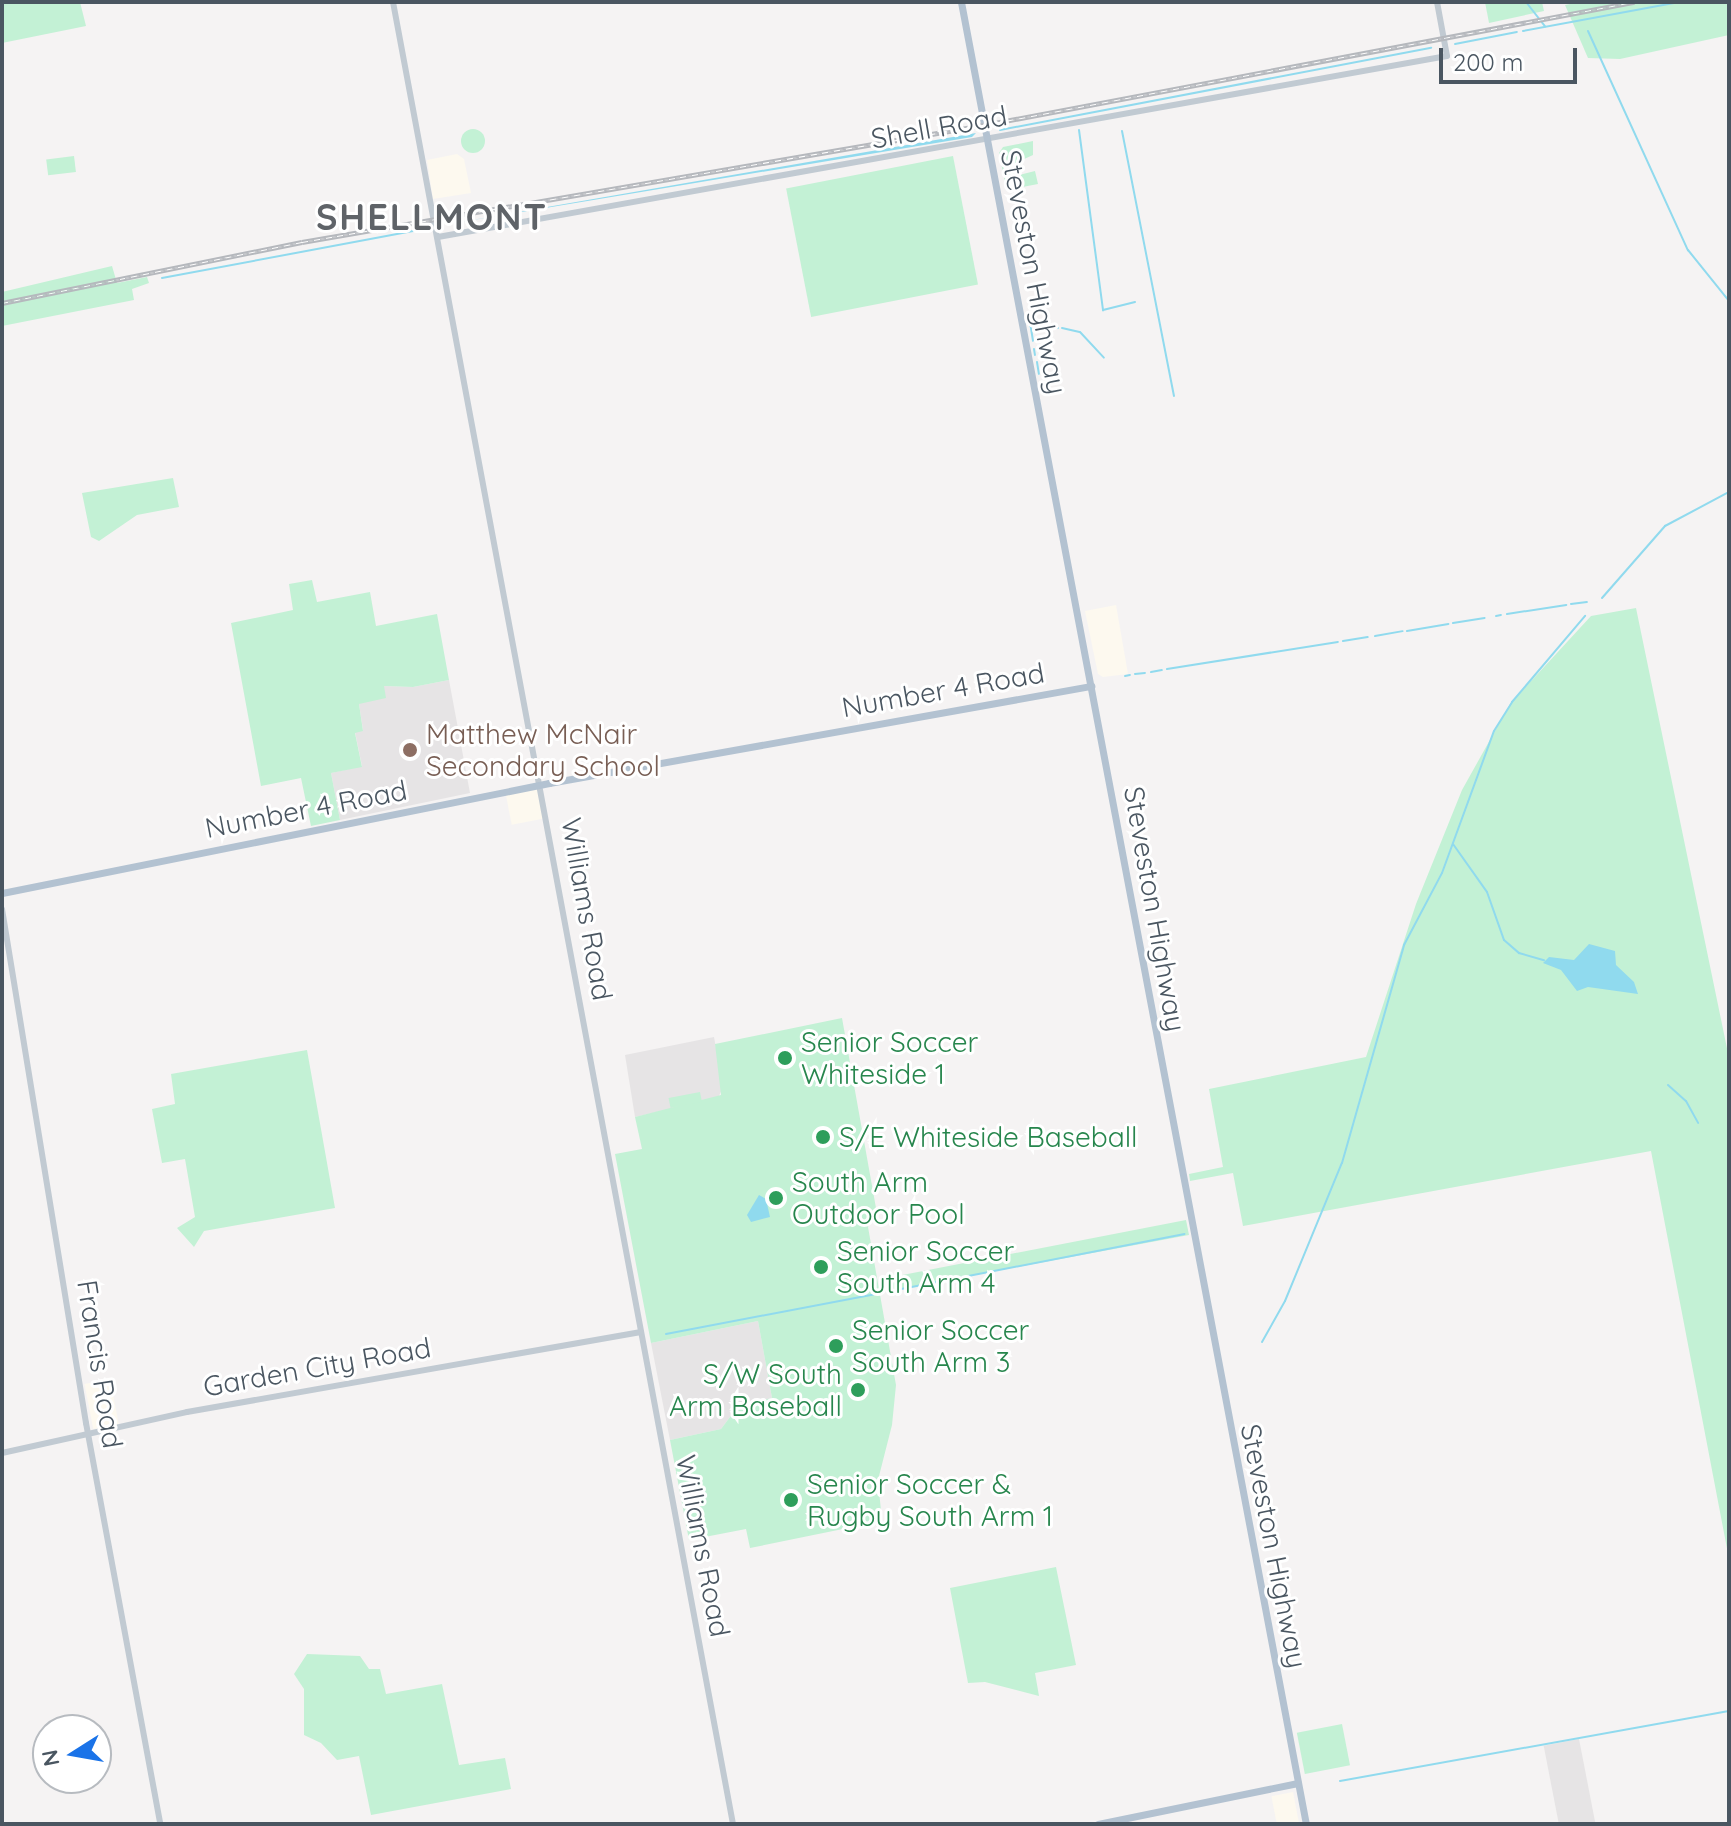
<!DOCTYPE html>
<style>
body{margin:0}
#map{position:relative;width:1731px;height:1826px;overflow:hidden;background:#f5f3f3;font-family:Quicksand,sans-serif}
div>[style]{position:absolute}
.commercial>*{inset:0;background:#fdf9ef;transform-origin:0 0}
.education>*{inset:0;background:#e6e4e5;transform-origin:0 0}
.green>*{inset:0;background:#c3f1d5;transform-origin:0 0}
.round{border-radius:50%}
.water>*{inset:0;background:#90daee}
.stream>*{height:2px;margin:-1px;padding:0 1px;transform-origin:1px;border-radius:1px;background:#90daee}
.minor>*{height:6px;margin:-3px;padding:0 3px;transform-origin:3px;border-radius:3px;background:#c1cad2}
.major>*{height:7px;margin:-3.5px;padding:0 3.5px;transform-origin:3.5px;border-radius:3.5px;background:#b3c2d1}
.rail>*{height:5px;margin-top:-2.5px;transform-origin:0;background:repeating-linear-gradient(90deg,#fff 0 6px,#b5b8bd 0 12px);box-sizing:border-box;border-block:2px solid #b5b8bd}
.dots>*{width:22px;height:22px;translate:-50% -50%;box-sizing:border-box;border:4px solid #fff;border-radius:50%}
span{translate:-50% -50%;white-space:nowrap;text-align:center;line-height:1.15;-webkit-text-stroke:6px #fff;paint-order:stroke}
.street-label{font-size:28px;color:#4a5661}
.education-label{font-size:28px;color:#785e54}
.left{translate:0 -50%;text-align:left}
.leisure-label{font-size:28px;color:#27864d}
.right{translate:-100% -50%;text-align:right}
.district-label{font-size:36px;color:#5f6368;font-weight:700;letter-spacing:2px}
.frame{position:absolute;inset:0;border:4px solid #4a5661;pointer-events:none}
.north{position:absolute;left:32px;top:1714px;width:80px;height:80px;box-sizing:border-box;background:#fff;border:2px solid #b7bbc0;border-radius:50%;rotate:259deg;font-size:22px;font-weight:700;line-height:32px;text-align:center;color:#4a5661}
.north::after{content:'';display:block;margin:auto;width:28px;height:36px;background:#1a73e8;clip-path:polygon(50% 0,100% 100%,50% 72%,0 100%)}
.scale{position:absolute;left:1439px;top:48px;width:138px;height:36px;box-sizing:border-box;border:4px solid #4a5661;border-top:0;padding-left:10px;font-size:24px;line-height:28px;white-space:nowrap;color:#4a5661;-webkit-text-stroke:6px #fff;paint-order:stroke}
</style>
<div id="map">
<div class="commercial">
<div style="clip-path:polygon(457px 154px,464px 159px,471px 193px,433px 199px,427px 160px)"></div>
<div style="clip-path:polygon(1116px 605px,1128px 674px,1103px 677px,1098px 674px,1085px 611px)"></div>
<div style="left:538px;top:787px;width:32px;height:33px;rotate:79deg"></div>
<div style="left:110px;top:1379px;width:46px;height:26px;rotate:79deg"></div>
<div style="left:1293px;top:1792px;width:33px;height:22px;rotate:79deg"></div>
</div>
<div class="education">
<div style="clip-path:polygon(449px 680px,470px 793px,340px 820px,331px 773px,362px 766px,355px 732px,363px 730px,359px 704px,384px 686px,413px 687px)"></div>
<div style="clip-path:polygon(714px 1037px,723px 1087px,718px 1098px,635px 1117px,625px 1055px)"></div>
<div style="clip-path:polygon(758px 1321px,772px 1398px,739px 1405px,721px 1429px,670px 1440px,651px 1343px)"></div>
<div style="left:1579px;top:1739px;width:87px;height:36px;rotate:79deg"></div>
</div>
<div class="green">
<div style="clip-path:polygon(2px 2px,80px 2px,86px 26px,2px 43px)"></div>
<div style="clip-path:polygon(1485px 2px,1542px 2px,1544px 11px,1489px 23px)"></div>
<div style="clip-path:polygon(1580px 2px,1729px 2px,1729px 35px,1620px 59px,1588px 58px,1565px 5px)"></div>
<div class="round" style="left:461px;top:129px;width:24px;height:24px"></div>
<div style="clip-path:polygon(1033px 141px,1033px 155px,1013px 164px,1015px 176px,1035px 171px,1038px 184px,1012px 189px,1005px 182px,999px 153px,1003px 147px)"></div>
<div style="left:74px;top:156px;width:16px;height:28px;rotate:83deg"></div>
<div style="left:953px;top:156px;width:131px;height:170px;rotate:79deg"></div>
<div style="clip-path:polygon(112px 266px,117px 283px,147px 277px,149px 283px,132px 289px,134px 300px,2px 326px,2px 292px)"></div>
<div style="clip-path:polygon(173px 478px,179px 507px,137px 515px,99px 541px,91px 537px,82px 493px)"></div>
<div style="clip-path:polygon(312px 580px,317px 602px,370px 592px,376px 626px,437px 614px,449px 680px,413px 687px,384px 686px,386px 698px,359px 704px,363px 731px,355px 733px,362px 767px,331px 773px,340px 820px,311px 826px,301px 778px,261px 786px,231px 623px,293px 610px,289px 584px)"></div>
<div style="clip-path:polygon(1636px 608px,1729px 1058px,1729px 1559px,1651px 1151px,1243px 1226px,1233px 1173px,1190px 1181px,1189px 1174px,1223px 1167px,1209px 1089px,1366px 1057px,1416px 904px,1462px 790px,1510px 704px,1591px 616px)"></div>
<div style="clip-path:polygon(842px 1018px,876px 1208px,868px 1227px,896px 1385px,892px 1425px,878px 1480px,882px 1521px,750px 1548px,746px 1529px,689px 1540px,670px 1440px,721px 1429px,739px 1405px,772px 1398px,758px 1321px,651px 1343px,615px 1154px,642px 1149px,635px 1117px,721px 1095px,715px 1044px)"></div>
<div style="clip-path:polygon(307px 1050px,335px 1208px,204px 1231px,194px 1247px,177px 1228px,195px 1217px,185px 1159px,162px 1163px,152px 1109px,175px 1104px,171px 1074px)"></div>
<div style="left:700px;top:1092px;width:10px;height:32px;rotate:79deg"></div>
<div style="clip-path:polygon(1186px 1220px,1189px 1235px,888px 1291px,887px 1278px)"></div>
<div style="clip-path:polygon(1056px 1567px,1076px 1665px,1035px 1673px,1039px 1696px,985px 1682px,968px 1683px,950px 1588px)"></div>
<div style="clip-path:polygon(307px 1654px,360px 1656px,369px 1669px,380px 1669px,386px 1694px,442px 1684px,459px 1765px,505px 1758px,511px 1789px,371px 1815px,359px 1756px,337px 1760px,321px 1743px,304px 1735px,304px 1689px,294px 1674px)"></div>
<div style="left:1342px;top:1724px;width:42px;height:46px;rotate:79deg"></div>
</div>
<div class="water">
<div style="clip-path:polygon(976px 133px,972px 137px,443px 225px)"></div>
<div style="clip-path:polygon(1589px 944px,1615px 951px,1616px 965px,1634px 982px,1638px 994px,1588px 987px,1577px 991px,1561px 970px,1543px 963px,1549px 957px,1574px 960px)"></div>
<div style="clip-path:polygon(759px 1195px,766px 1199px,770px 1217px,751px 1222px,747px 1215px)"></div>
</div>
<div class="stream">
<div style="left:1526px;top:2px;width:31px;rotate:52deg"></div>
<div style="left:1523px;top:31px;width:159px;rotate:-10.5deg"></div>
<div style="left:1588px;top:31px;width:241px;rotate:65.5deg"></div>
<div style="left:1688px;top:250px;width:65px;rotate:51.2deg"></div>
<div style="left:1455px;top:44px;width:63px;rotate:-11deg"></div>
<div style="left:1000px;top:130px;width:439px;rotate:-10.8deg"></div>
<div style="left:1079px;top:130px;width:182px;rotate:82.4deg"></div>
<div style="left:1103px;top:310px;width:33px;rotate:-14deg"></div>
<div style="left:1122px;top:131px;width:270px;rotate:78.9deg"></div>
<div style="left:162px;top:278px;width:273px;rotate:-10.6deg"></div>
<div style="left:1030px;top:322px;width:19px;rotate:81deg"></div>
<div style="left:1030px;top:326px;width:28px;rotate:4deg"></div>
<div style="left:1062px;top:328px;width:18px;rotate:13deg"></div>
<div style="left:1080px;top:332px;width:35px;rotate:47deg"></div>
<div style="left:1034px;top:349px;width:6px;rotate:81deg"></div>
<div style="left:1037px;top:362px;width:12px;rotate:81deg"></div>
<div style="left:1602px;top:598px;width:96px;rotate:-48.8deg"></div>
<div style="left:1665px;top:526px;width:72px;rotate:-28deg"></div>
<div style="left:1571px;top:604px;width:16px;rotate:-7deg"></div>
<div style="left:1507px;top:614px;width:60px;rotate:-8.7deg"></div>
<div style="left:1496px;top:616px;width:5px;rotate:-11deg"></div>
<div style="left:1453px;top:623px;width:32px;rotate:-9deg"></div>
<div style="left:1407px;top:631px;width:42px;rotate:-9.7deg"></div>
<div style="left:1375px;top:636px;width:28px;rotate:-10deg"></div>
<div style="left:1343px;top:641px;width:25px;rotate:-9deg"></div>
<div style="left:1167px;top:669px;width:173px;rotate:-9deg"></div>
<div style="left:1151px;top:672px;width:11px;rotate:-10deg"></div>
<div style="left:1135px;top:674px;width:10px;rotate:-6deg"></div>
<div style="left:1125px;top:676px;width:5px;rotate:-11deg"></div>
<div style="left:1453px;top:844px;width:59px;rotate:54.7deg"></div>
<div style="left:1487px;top:892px;width:51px;rotate:70.5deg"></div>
<div style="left:1504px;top:940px;width:20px;rotate:41deg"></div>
<div style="left:1519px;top:953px;width:26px;rotate:16deg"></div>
<div style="left:1668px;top:1085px;width:24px;rotate:42deg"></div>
<div style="left:1686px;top:1101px;width:25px;rotate:61deg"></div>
<div style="left:891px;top:1291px;width:299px;rotate:-11deg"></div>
<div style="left:666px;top:1334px;width:214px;rotate:-10.8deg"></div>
<div style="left:1262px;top:1342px;width:47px;rotate:-60.7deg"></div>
<div style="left:1285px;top:1301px;width:149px;rotate:-67.6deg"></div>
<div style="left:1342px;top:1163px;width:227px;rotate:-74.1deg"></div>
<div style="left:1404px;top:945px;width:81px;rotate:-62.2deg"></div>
<div style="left:1442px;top:873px;width:151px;rotate:-69.9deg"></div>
<div style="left:1494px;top:731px;width:34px;rotate:-58deg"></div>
<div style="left:1512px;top:702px;width:113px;rotate:-49.7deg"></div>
<div style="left:1340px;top:1781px;width:395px;rotate:-10.2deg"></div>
</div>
<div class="minor">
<div style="left:393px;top:2px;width:1853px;rotate:79.43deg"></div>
<div style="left:438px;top:237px;width:1025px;rotate:-10.17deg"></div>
<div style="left:1447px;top:56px;width:55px;rotate:-100.5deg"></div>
<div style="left:2px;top:909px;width:521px;rotate:80.72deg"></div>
<div style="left:86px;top:1423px;width:408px;rotate:79.5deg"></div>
<div style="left:2px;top:1453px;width:189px;rotate:-12.5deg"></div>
<div style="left:187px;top:1412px;width:461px;rotate:-10deg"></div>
</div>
<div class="major">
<div style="left:961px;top:2px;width:1854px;rotate:79.28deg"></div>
<div style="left:2px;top:893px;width:558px;rotate:-11.37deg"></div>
<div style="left:549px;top:783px;width:551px;rotate:-10.15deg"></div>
<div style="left:1098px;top:1824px;width:204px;rotate:-11.6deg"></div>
</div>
<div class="rail">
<div style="left:2px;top:303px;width:306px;rotate:-11.5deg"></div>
<div style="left:302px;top:242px;width:692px;rotate:-9.73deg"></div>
<div style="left:984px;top:125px;width:662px;rotate:-10.72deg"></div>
</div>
<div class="dots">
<div style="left:410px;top:750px;background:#8d6e63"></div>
<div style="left:785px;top:1058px;background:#2e9e5b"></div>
<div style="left:823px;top:1137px;background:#2e9e5b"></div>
<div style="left:776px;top:1198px;background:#2e9e5b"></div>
<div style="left:821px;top:1267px;background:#2e9e5b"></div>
<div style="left:836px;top:1346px;background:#2e9e5b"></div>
<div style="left:858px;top:1390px;background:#2e9e5b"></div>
<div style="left:791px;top:1500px;background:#2e9e5b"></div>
</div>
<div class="street-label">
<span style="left:939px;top:127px;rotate:-10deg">Shell Road</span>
<span style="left:1034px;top:272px;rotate:79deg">Steveston Highway</span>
<span style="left:943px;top:690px;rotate:-10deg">Number 4 Road</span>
<span style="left:306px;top:809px;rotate:-11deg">Number 4 Road</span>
<span style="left:587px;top:909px;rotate:80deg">Williams Road</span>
<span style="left:1155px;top:909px;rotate:80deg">Steveston Highway</span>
<span style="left:100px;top:1364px;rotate:81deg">Francis Road</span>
<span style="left:317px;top:1367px;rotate:-10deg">Garden City Road</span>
<span style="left:703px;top:1546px;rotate:79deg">Williams Road</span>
<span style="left:1274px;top:1546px;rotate:79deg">Steveston Highway</span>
</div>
<div class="education-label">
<span class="left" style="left:426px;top:750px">Matthew McNair<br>Secondary School</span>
</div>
<div class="leisure-label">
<span class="left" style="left:801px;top:1058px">Senior Soccer<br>Whiteside 1</span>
<span class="left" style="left:839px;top:1137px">S/E Whiteside Baseball</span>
<span class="left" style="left:792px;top:1198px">South Arm<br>Outdoor Pool</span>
<span class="left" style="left:837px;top:1267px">Senior Soccer<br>South Arm 4</span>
<span class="left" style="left:852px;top:1346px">Senior Soccer<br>South Arm 3</span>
<span class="right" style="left:842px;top:1390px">S/W South<br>Arm Baseball</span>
<span class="left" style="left:807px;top:1500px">Senior Soccer &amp;<br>Rugby South Arm 1</span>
</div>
<div class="district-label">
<span style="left:432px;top:217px">SHELLMONT</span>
</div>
<div class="frame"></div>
<div class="north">N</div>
<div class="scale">200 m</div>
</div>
